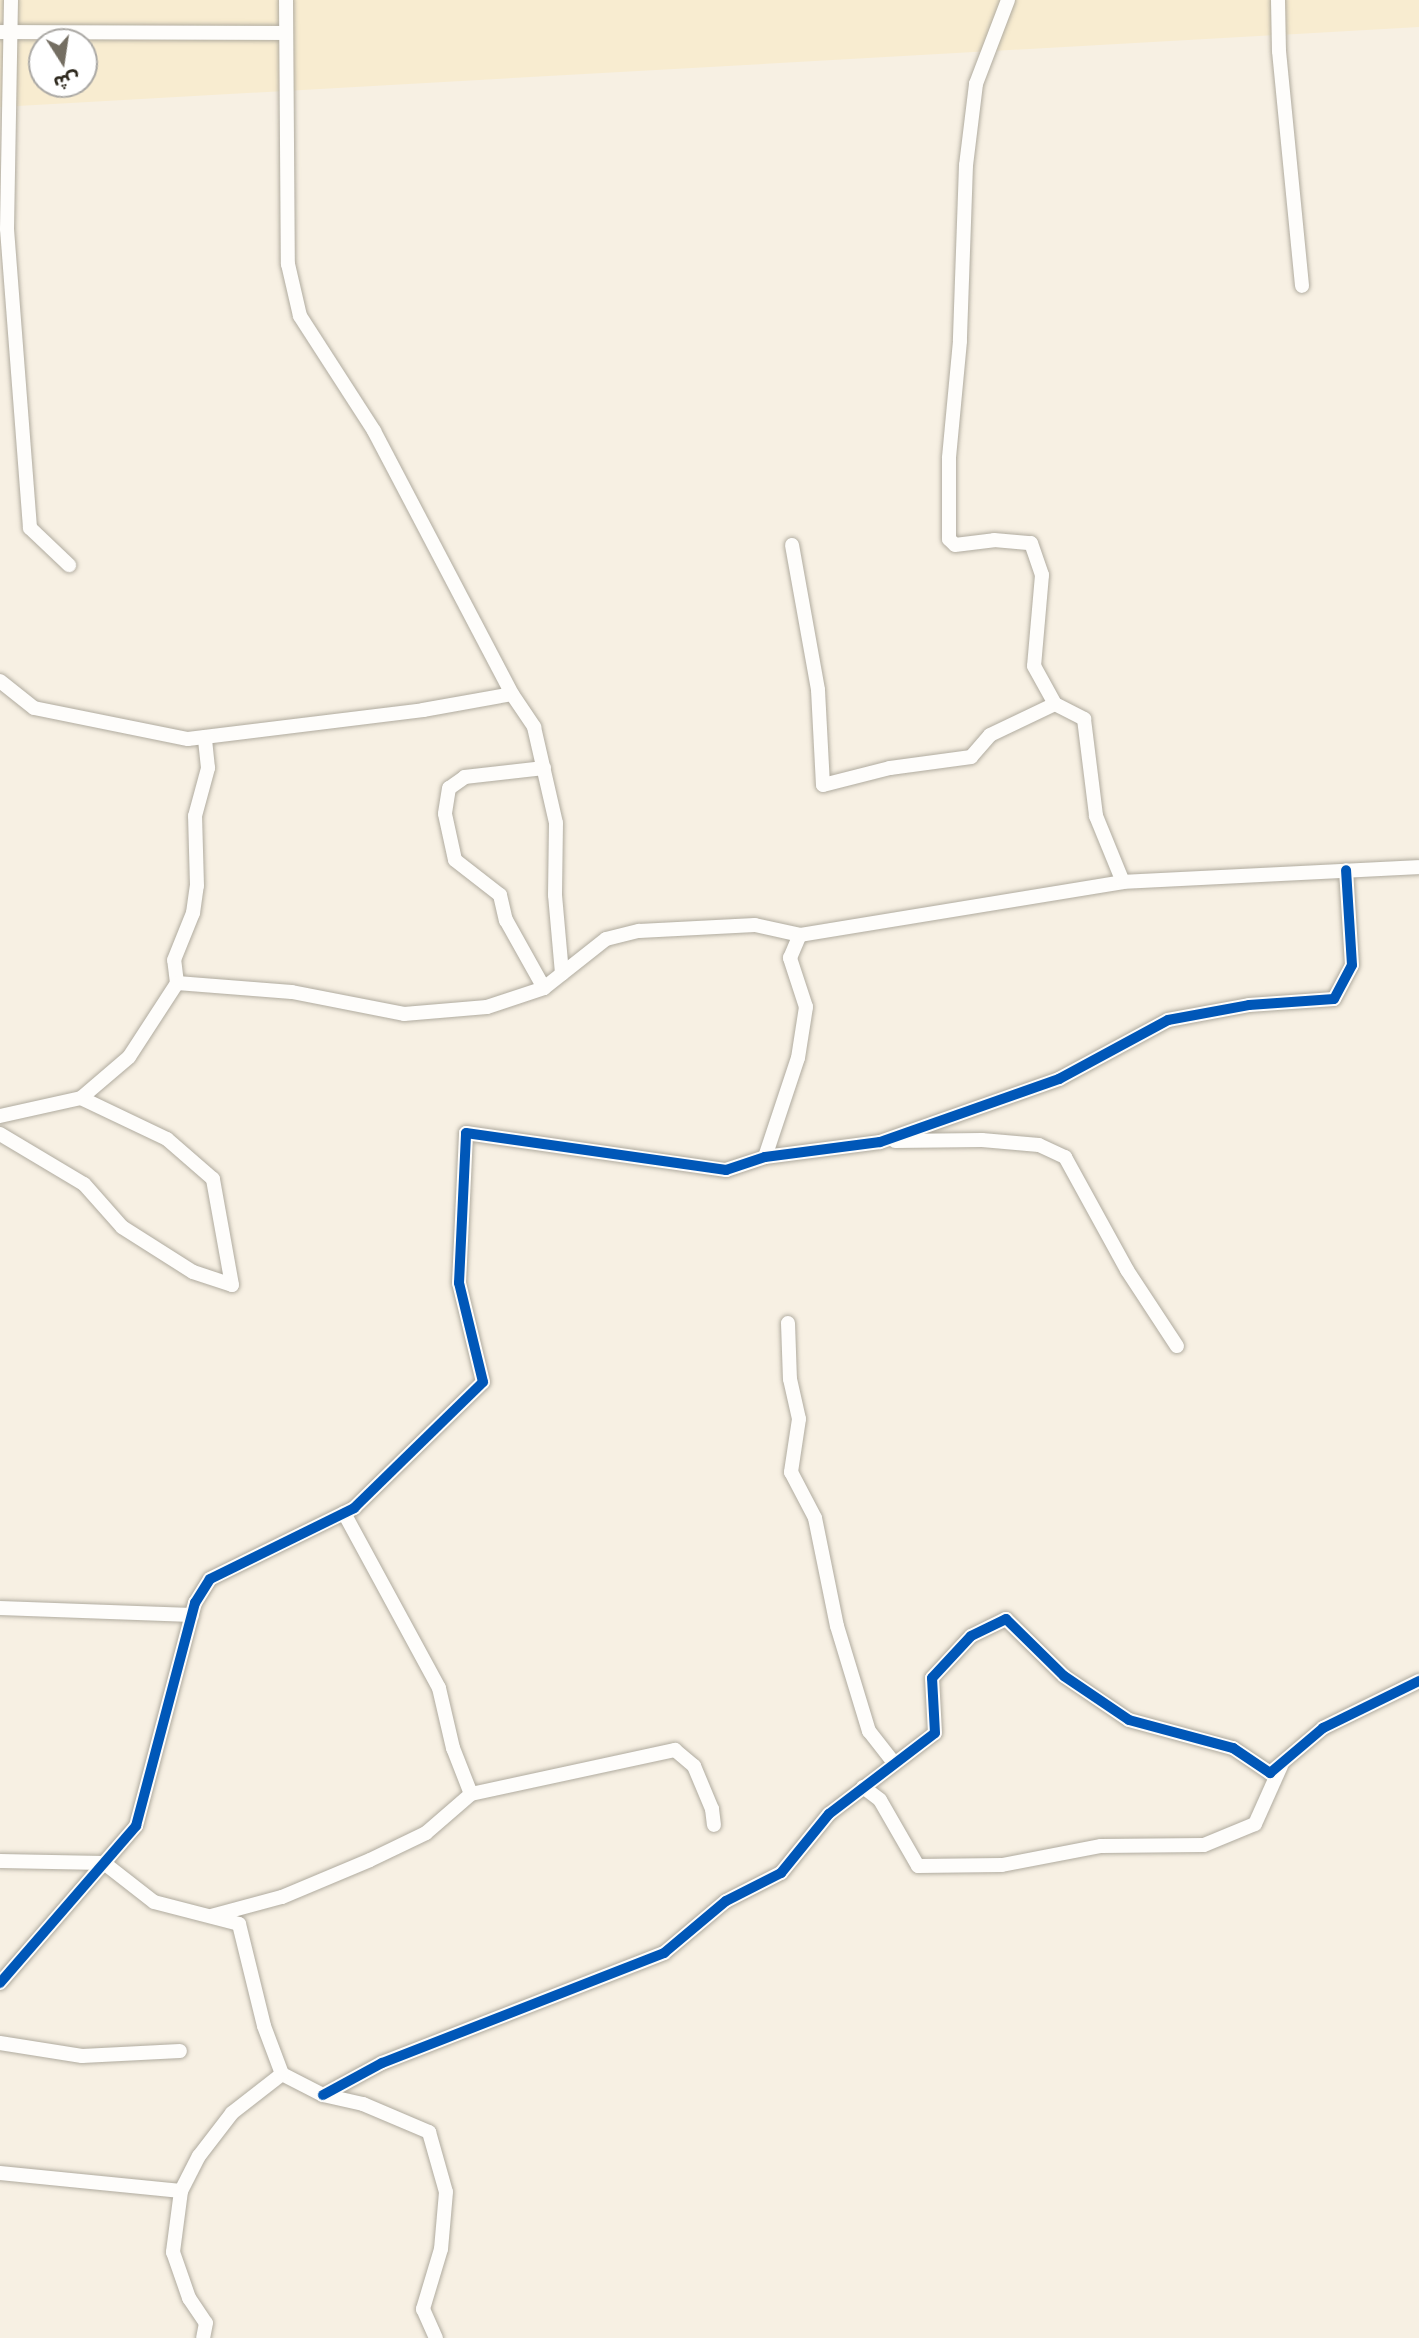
<!DOCTYPE html>
<meta charset="utf-8">
<style>
body{margin:0}
#map{position:relative;width:1419px;height:2338px;overflow:hidden;background:#f7f0e3;font-family:"Golos Text","Noto Sans Arabic",sans-serif}
div>[style]{position:absolute}
.built>*{inset:0;background:#f8ecd0}
.roads{filter:drop-shadow(0 0 2px #b0ab9f) drop-shadow(0 0 2px #b0ab9f)}
.minor>*{height:14px;margin:-7px;padding:0 7px;transform-origin:7px;border-radius:7px;background:#fefdfb}
.cycleway>*{height:10px;margin:-5px;padding:0 5px;transform-origin:5px;border-radius:5px;background:#0057b8}
span{translate:-50% -50%;white-space:nowrap;text-align:center;line-height:1.15;-webkit-text-stroke:5px #fff;paint-order:stroke}
.north{position:absolute;left:28px;top:28px;width:70px;height:70px;box-sizing:border-box;background:#fff;border:2px solid #aba9a5;border-radius:50%;rotate:168deg;font-size:19px;font-weight:700;line-height:28px;text-align:center;color:#2d281d}
.north::after{content:'';display:block;margin:auto;width:24px;height:32px;background:#746e62;clip-path:polygon(50% 0,100% 100%,50% 72%,0 100%)}
</style>
<div id="map">
<div class="built">
<div style="clip-path:polygon(evenodd,0 0,1419px 0,1419px 27px,0 107px,0 0,42px 42px,84px 42px,84px 84px,42px 84px,42px 42px)"></div>
</div>
<div class="roads">
<div class="minor">
<div style="left:11px;top:0;width:229px;rotate:91deg"></div>
<div style="left:7px;top:229px;width:300px;rotate:85.6deg"></div>
<div style="left:30px;top:528px;width:54px;rotate:43.5deg"></div>
<div style="left:286px;top:0;width:264px;rotate:89.6deg"></div>
<div style="left:288px;top:264px;width:53px;rotate:77deg"></div>
<div style="left:300px;top:316px;width:137px;rotate:57.2deg"></div>
<div style="left:374px;top:431px;width:297px;rotate:62.3deg"></div>
<div style="left:1008px;top:0;width:90px;rotate:110.9deg"></div>
<div style="left:976px;top:84px;width:82px;rotate:97deg"></div>
<div style="left:966px;top:165px;width:176px;rotate:92deg"></div>
<div style="left:960px;top:341px;width:118px;rotate:95.4deg"></div>
<div style="left:949px;top:458px;width:81px;rotate:90deg"></div>
<div style="left:949px;top:539px;width:8px;rotate:45deg"></div>
<div style="left:955px;top:545px;width:39px;rotate:-7deg"></div>
<div style="left:994px;top:540px;width:37px;rotate:5deg"></div>
<div style="left:1031px;top:543px;width:34px;rotate:71deg"></div>
<div style="left:1042px;top:575px;width:91px;rotate:95deg"></div>
<div style="left:1034px;top:666px;width:43px;rotate:61.1deg"></div>
<div style="left:1278px;top:0;width:51px;rotate:88.9deg"></div>
<div style="left:1279px;top:51px;width:236px;rotate:84.4deg"></div>
<div style="left:0;top:32px;width:286px;rotate:0.2deg"></div>
<div style="left:792px;top:545px;width:147px;rotate:79.8deg"></div>
<div style="left:818px;top:690px;width:95px;rotate:87deg"></div>
<div style="left:823px;top:785px;width:69px;rotate:-14.2deg"></div>
<div style="left:890px;top:768px;width:82px;rotate:-7.7deg"></div>
<div style="left:971px;top:757px;width:29px;rotate:-49deg"></div>
<div style="left:990px;top:735px;width:72px;rotate:-25.5deg"></div>
<div style="left:1055px;top:704px;width:33px;rotate:27deg"></div>
<div style="left:1084px;top:719px;width:98px;rotate:82.9deg"></div>
<div style="left:1096px;top:816px;width:71px;rotate:67.8deg"></div>
<div style="left:0;top:681px;width:43px;rotate:38.5deg"></div>
<div style="left:34px;top:708px;width:157px;rotate:11.4deg"></div>
<div style="left:188px;top:739px;width:237px;rotate:-7deg"></div>
<div style="left:423px;top:710px;width:90px;rotate:-10.2deg"></div>
<div style="left:512px;top:694px;width:40px;rotate:56deg"></div>
<div style="left:534px;top:727px;width:98px;rotate:77.1deg"></div>
<div style="left:556px;top:823px;width:72px;rotate:90.8deg"></div>
<div style="left:555px;top:895px;width:79px;rotate:84.9deg"></div>
<div style="left:544px;top:768px;width:80px;rotate:173.5deg"></div>
<div style="left:465px;top:777px;width:19px;rotate:145deg"></div>
<div style="left:449px;top:788px;width:26px;rotate:99deg"></div>
<div style="left:445px;top:814px;width:47px;rotate:77.7deg"></div>
<div style="left:455px;top:860px;width:57px;rotate:37.9deg"></div>
<div style="left:500px;top:895px;width:26px;rotate:77deg"></div>
<div style="left:506px;top:920px;width:78px;rotate:60.8deg"></div>
<div style="left:177px;top:983px;width:23px;rotate:-97deg"></div>
<div style="left:174px;top:960px;width:51px;rotate:-68deg"></div>
<div style="left:193px;top:913px;width:27px;rotate:-82deg"></div>
<div style="left:197px;top:886px;width:70px;rotate:-91.6deg"></div>
<div style="left:195px;top:816px;width:50px;rotate:-74.8deg"></div>
<div style="left:208px;top:768px;width:31px;rotate:-96deg"></div>
<div style="left:0;top:1116px;width:83px;rotate:-12.5deg"></div>
<div style="left:81px;top:1098px;width:63px;rotate:-40.5deg"></div>
<div style="left:129px;top:1057px;width:88px;rotate:-57deg"></div>
<div style="left:177px;top:983px;width:115px;rotate:4.5deg"></div>
<div style="left:292px;top:992px;width:114px;rotate:11.1deg"></div>
<div style="left:404px;top:1014px;width:83px;rotate:-4.8deg"></div>
<div style="left:487px;top:1007px;width:60px;rotate:-18.4deg"></div>
<div style="left:544px;top:988px;width:79px;rotate:-38.3deg"></div>
<div style="left:606px;top:939px;width:34px;rotate:-14deg"></div>
<div style="left:639px;top:931px;width:116px;rotate:-3deg"></div>
<div style="left:755px;top:925px;width:46px;rotate:12.5deg"></div>
<div style="left:800px;top:935px;width:327px;rotate:-9.3deg"></div>
<div style="left:1123px;top:882px;width:296px;rotate:-2.9deg"></div>
<div style="left:0;top:1134px;width:98px;rotate:30.8deg"></div>
<div style="left:84px;top:1184px;width:57px;rotate:48.5deg"></div>
<div style="left:122px;top:1227px;width:84px;rotate:32.4deg"></div>
<div style="left:193px;top:1272px;width:41px;rotate:18.4deg"></div>
<div style="left:232px;top:1285px;width:108px;rotate:-100.2deg"></div>
<div style="left:213px;top:1179px;width:61px;rotate:-139deg"></div>
<div style="left:167px;top:1139px;width:95px;rotate:-154.5deg"></div>
<div style="left:895px;top:1141px;width:87px;rotate:-0.7deg"></div>
<div style="left:982px;top:1140px;width:57px;rotate:5deg"></div>
<div style="left:1039px;top:1145px;width:29px;rotate:25deg"></div>
<div style="left:1065px;top:1157px;width:129px;rotate:61.2deg"></div>
<div style="left:1127px;top:1270px;width:91px;rotate:56.7deg"></div>
<div style="left:765px;top:1157px;width:104px;rotate:-71.6deg"></div>
<div style="left:798px;top:1058px;width:52px;rotate:-81.1deg"></div>
<div style="left:806px;top:1007px;width:52px;rotate:-108.1deg"></div>
<div style="left:790px;top:958px;width:25px;rotate:-67deg"></div>
<div style="left:788px;top:1323px;width:56px;rotate:88deg"></div>
<div style="left:790px;top:1379px;width:41px;rotate:77.3deg"></div>
<div style="left:799px;top:1419px;width:54px;rotate:98.6deg"></div>
<div style="left:791px;top:1472px;width:52px;rotate:62.4deg"></div>
<div style="left:815px;top:1518px;width:110px;rotate:78.5deg"></div>
<div style="left:837px;top:1626px;width:110px;rotate:73.1deg"></div>
<div style="left:869px;top:1731px;width:41px;rotate:52deg"></div>
<div style="left:344px;top:1513px;width:199px;rotate:61.5deg"></div>
<div style="left:439px;top:1688px;width:62px;rotate:76.9deg"></div>
<div style="left:453px;top:1748px;width:49px;rotate:68.6deg"></div>
<div style="left:0;top:1608px;width:192px;rotate:2.1deg"></div>
<div style="left:863px;top:1787px;width:21px;rotate:37deg"></div>
<div style="left:880px;top:1800px;width:76px;rotate:60.1deg"></div>
<div style="left:918px;top:1866px;width:84px;rotate:-0.7deg"></div>
<div style="left:1002px;top:1865px;width:101px;rotate:-10.9deg"></div>
<div style="left:1101px;top:1846px;width:103px;rotate:-0.6deg"></div>
<div style="left:1204px;top:1845px;width:55px;rotate:-22.4deg"></div>
<div style="left:1255px;top:1824px;width:64px;rotate:-65.9deg"></div>
<div style="left:0;top:1861px;width:104px;rotate:1.1deg"></div>
<div style="left:104px;top:1863px;width:63px;rotate:38deg"></div>
<div style="left:154px;top:1902px;width:88px;rotate:14.5deg"></div>
<div style="left:239px;top:1924px;width:105px;rotate:76.2deg"></div>
<div style="left:264px;top:2026px;width:51px;rotate:69.4deg"></div>
<div style="left:282px;top:2074px;width:46px;rotate:27.1deg"></div>
<div style="left:323px;top:2095px;width:41px;rotate:12.7deg"></div>
<div style="left:363px;top:2104px;width:72px;rotate:23deg"></div>
<div style="left:429px;top:2132px;width:62px;rotate:74.2deg"></div>
<div style="left:446px;top:2192px;width:57px;rotate:95deg"></div>
<div style="left:441px;top:2249px;width:63px;rotate:106.7deg"></div>
<div style="left:423px;top:2309px;width:32px;rotate:66deg"></div>
<div style="left:211px;top:1916px;width:73px;rotate:-15deg"></div>
<div style="left:282px;top:1897px;width:95px;rotate:-22.8deg"></div>
<div style="left:370px;top:1860px;width:62px;rotate:-25.7deg"></div>
<div style="left:426px;top:1833px;width:60px;rotate:-40.9deg"></div>
<div style="left:471px;top:1794px;width:209px;rotate:-12.2deg"></div>
<div style="left:675px;top:1750px;width:25px;rotate:40deg"></div>
<div style="left:694px;top:1766px;width:47px;rotate:67.3deg"></div>
<div style="left:712px;top:1809px;width:16px;rotate:83deg"></div>
<div style="left:0;top:1983px;width:208px;rotate:-49.1deg"></div>
<div style="left:136px;top:1826px;width:231px;rotate:-75.2deg"></div>
<div style="left:195px;top:1603px;width:28px;rotate:-58deg"></div>
<div style="left:210px;top:1579px;width:161px;rotate:-26.2deg"></div>
<div style="left:354px;top:1508px;width:180px;rotate:-44.3deg"></div>
<div style="left:483px;top:1382px;width:102px;rotate:-103.6deg"></div>
<div style="left:459px;top:1283px;width:150px;rotate:-87.3deg"></div>
<div style="left:466px;top:1133px;width:263px;rotate:8.1deg"></div>
<div style="left:726px;top:1170px;width:41px;rotate:-18.4deg"></div>
<div style="left:765px;top:1157px;width:116px;rotate:-7.4deg"></div>
<div style="left:880px;top:1142px;width:190px;rotate:-19.4deg"></div>
<div style="left:1059px;top:1079px;width:124px;rotate:-28.4deg"></div>
<div style="left:1168px;top:1020px;width:82px;rotate:-10.5deg"></div>
<div style="left:1249px;top:1005px;width:85px;rotate:-4deg"></div>
<div style="left:1334px;top:999px;width:38px;rotate:-62deg"></div>
<div style="left:1352px;top:965px;width:95px;rotate:-93.6deg"></div>
<div style="left:0;top:2043px;width:83px;rotate:9deg"></div>
<div style="left:82px;top:2056px;width:98px;rotate:-2.9deg"></div>
<div style="left:323px;top:2095px;width:67px;rotate:-28.5deg"></div>
<div style="left:382px;top:2063px;width:303px;rotate:-21.3deg"></div>
<div style="left:664px;top:1953px;width:81px;rotate:-40deg"></div>
<div style="left:726px;top:1901px;width:62px;rotate:-27deg"></div>
<div style="left:781px;top:1873px;width:76px;rotate:-50.9deg"></div>
<div style="left:829px;top:1814px;width:133px;rotate:-37.4deg"></div>
<div style="left:935px;top:1733px;width:55px;rotate:-93.1deg"></div>
<div style="left:932px;top:1678px;width:57px;rotate:-47.1deg"></div>
<div style="left:971px;top:1636px;width:39px;rotate:-26deg"></div>
<div style="left:1006px;top:1619px;width:81px;rotate:44.5deg"></div>
<div style="left:1064px;top:1676px;width:78px;rotate:34.1deg"></div>
<div style="left:1129px;top:1720px;width:108px;rotate:15.1deg"></div>
<div style="left:1233px;top:1748px;width:45px;rotate:34deg"></div>
<div style="left:1270px;top:1773px;width:70px;rotate:-40.3deg"></div>
<div style="left:1323px;top:1728px;width:107px;rotate:-26.1deg"></div>
<div style="left:0;top:2173px;width:182px;rotate:5.7deg"></div>
<div style="left:181px;top:2191px;width:39px;rotate:-63deg"></div>
<div style="left:199px;top:2156px;width:54px;rotate:-52.5deg"></div>
<div style="left:232px;top:2113px;width:63px;rotate:-38deg"></div>
<div style="left:181px;top:2191px;width:62px;rotate:97.5deg"></div>
<div style="left:173px;top:2252px;width:49px;rotate:70.8deg"></div>
<div style="left:189px;top:2298px;width:30px;rotate:56deg"></div>
<div style="left:206px;top:2323px;width:15px;rotate:101deg"></div>
</div>
</div>
<div class="cycleway">
<div style="left:0;top:1983px;width:208px;rotate:-49.1deg"></div>
<div style="left:136px;top:1826px;width:231px;rotate:-75.2deg"></div>
<div style="left:195px;top:1603px;width:28px;rotate:-58deg"></div>
<div style="left:210px;top:1579px;width:161px;rotate:-26.2deg"></div>
<div style="left:354px;top:1508px;width:180px;rotate:-44.3deg"></div>
<div style="left:483px;top:1382px;width:102px;rotate:-103.6deg"></div>
<div style="left:459px;top:1283px;width:150px;rotate:-87.3deg"></div>
<div style="left:466px;top:1133px;width:263px;rotate:8.1deg"></div>
<div style="left:726px;top:1170px;width:41px;rotate:-18.4deg"></div>
<div style="left:765px;top:1157px;width:116px;rotate:-7.4deg"></div>
<div style="left:880px;top:1142px;width:190px;rotate:-19.4deg"></div>
<div style="left:1059px;top:1079px;width:124px;rotate:-28.4deg"></div>
<div style="left:1168px;top:1020px;width:82px;rotate:-10.5deg"></div>
<div style="left:1249px;top:1005px;width:85px;rotate:-4deg"></div>
<div style="left:1334px;top:999px;width:38px;rotate:-62deg"></div>
<div style="left:1352px;top:965px;width:95px;rotate:-93.6deg"></div>
<div style="left:323px;top:2095px;width:67px;rotate:-28.5deg"></div>
<div style="left:382px;top:2063px;width:303px;rotate:-21.3deg"></div>
<div style="left:664px;top:1953px;width:81px;rotate:-40deg"></div>
<div style="left:726px;top:1901px;width:62px;rotate:-27deg"></div>
<div style="left:781px;top:1873px;width:76px;rotate:-50.9deg"></div>
<div style="left:829px;top:1814px;width:133px;rotate:-37.4deg"></div>
<div style="left:935px;top:1733px;width:55px;rotate:-93.1deg"></div>
<div style="left:932px;top:1678px;width:57px;rotate:-47.1deg"></div>
<div style="left:971px;top:1636px;width:39px;rotate:-26deg"></div>
<div style="left:1006px;top:1619px;width:81px;rotate:44.5deg"></div>
<div style="left:1064px;top:1676px;width:78px;rotate:34.1deg"></div>
<div style="left:1129px;top:1720px;width:108px;rotate:15.1deg"></div>
<div style="left:1233px;top:1748px;width:45px;rotate:34deg"></div>
<div style="left:1270px;top:1773px;width:70px;rotate:-40.3deg"></div>
<div style="left:1323px;top:1728px;width:107px;rotate:-26.1deg"></div>
</div>
<div class="north">ش</div>
</div>
